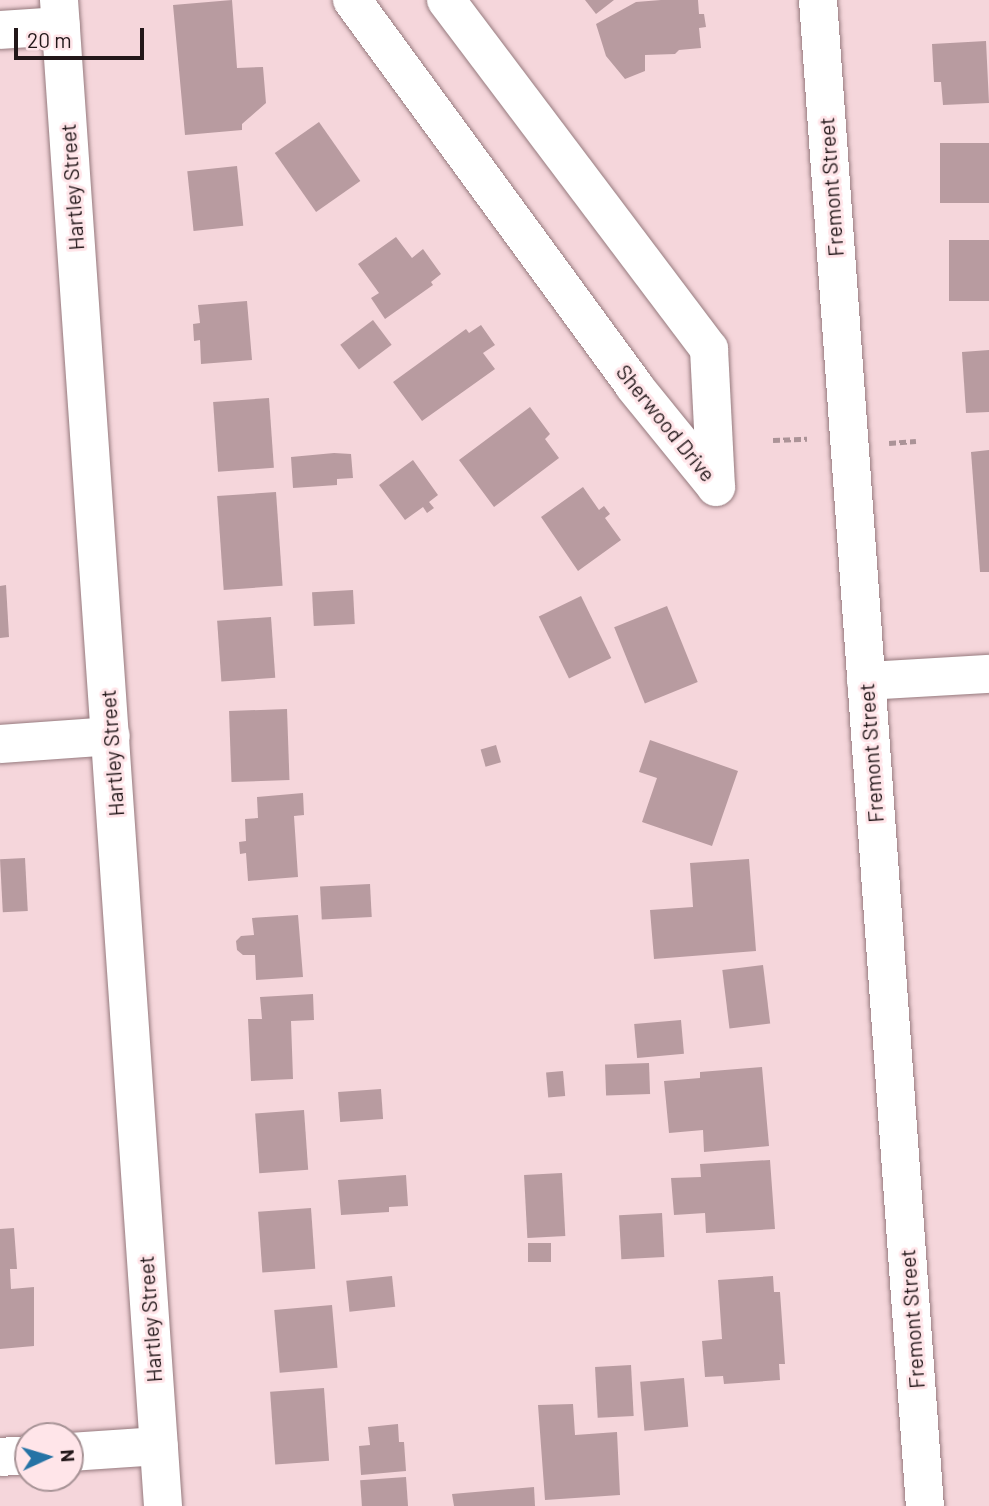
<!DOCTYPE html>
<style>
body{margin:0}
#map{position:relative;width:989px;height:1506px;overflow:hidden;background:#f5d6db;font-family:Barlow,sans-serif}
div>[style]{position:absolute}
.building>*{inset:0;background:#b89ba0;transform-origin:0 0}
.path>*{height:4.5px;margin-top:-2.25px;transform-origin:0;background:repeating-linear-gradient(90deg,#ab9397 0 7px,transparent 0 10.5px)}
.roads{filter:drop-shadow(0 0 2px #967a7e) drop-shadow(0 0 2px #967a7e)}
.street>*{height:38px;margin:-19px;padding:0 19px;transform-origin:19px;border-radius:19px;background:#fff}
.secondary>*{height:38px;margin:-19px;padding:0 19px;transform-origin:19px;border-radius:19px;background:#fff}
span{translate:-50% -50%;white-space:nowrap;text-align:center;line-height:1.15;-webkit-text-stroke:6px #ffe5e9;paint-order:stroke}
.street-label{font-size:21px;color:#221719}
.north{position:absolute;left:14px;top:1422px;width:70px;height:70px;box-sizing:border-box;background:#ffe5e9;border:2px solid #a79396;border-radius:50%;rotate:86deg;font-size:19px;font-weight:700;line-height:28px;text-align:center;color:#221719}
.north::after{content:'';display:block;margin:auto;width:24px;height:32px;background:#2573a5;clip-path:polygon(50% 0,100% 100%,50% 72%,0 100%)}
.scale{position:absolute;left:14px;top:28px;width:130px;height:32px;box-sizing:border-box;border:4px solid #221719;border-top:0;padding-left:9px;font-size:21px;line-height:24px;white-space:nowrap;color:#221719;-webkit-text-stroke:5px #ffe5e9;paint-order:stroke}
</style>
<div id="map">
<div class="building">
<div style="clip-path:polygon(232px 0,237px 68px,263px 67px,266px 103px,242px 124px,242px 130px,185px 135px,173px 5px)"></div>
<div style="clip-path:polygon(585px 0,614px 0,596px 14px)"></div>
<div style="clip-path:polygon(661px 0,698px 0,699px 14px,704px 14px,706px 27px,699px 28px,701px 48px,679px 50px,675px 54px,645px 55px,645px 71px,625px 79px,606px 56px,596px 24px,636px 2px)"></div>
<div style="clip-path:polygon(986px 41px,989px 103px,943px 105px,941px 82px,934px 82px,932px 44px)"></div>
<div style="left:319px;top:122px;width:72px;height:54px;rotate:55deg"></div>
<div style="left:989px;top:143px;width:60px;height:49px;rotate:90deg"></div>
<div style="left:237px;top:166px;width:60px;height:50px;rotate:84deg"></div>
<div style="clip-path:polygon(396px 237px,412px 258px,423px 249px,441px 274px,431px 282px,433px 285px,385px 319px,371px 298px,379px 293px,358px 264px)"></div>
<div style="left:989px;top:240px;width:61px;height:40px;rotate:90deg"></div>
<div style="clip-path:polygon(247px 301px,252px 360px,201px 364px,200px 340px,194px 341px,193px 324px,200px 323px,198px 305px)"></div>
<div style="left:373px;top:320px;width:31px;height:41px;rotate:53deg"></div>
<div style="clip-path:polygon(481px 325px,495px 345px,483px 353px,495px 369px,422px 421px,393px 382px,466px 329px,469px 333px)"></div>
<div style="clip-path:polygon(989px 350px,989px 412px,966px 413px,962px 352px)"></div>
<div style="left:269px;top:398px;width:70px;height:56px;rotate:86deg"></div>
<div style="clip-path:polygon(530px 407px,550px 434px,545px 439px,559px 458px,494px 507px,459px 460px)"></div>
<div style="clip-path:polygon(989px 450px,989px 572px,980px 572px,971px 452px)"></div>
<div style="clip-path:polygon(334px 453px,351px 454px,353px 478px,337px 479px,337px 485px,293px 488px,291px 457px)"></div>
<div style="clip-path:polygon(413px 460px,438px 495px,429px 502px,434px 508px,427px 513px,423px 507px,405px 520px,379px 485px)"></div>
<div style="clip-path:polygon(583px 487px,599px 510px,604px 506px,610px 514px,605px 518px,621px 540px,578px 571px,541px 517px)"></div>
<div style="left:276px;top:492px;width:94px;height:59px;rotate:86deg"></div>
<div style="clip-path:polygon(6px 585px,9px 637px,0 638px,0 586px)"></div>
<div style="left:353px;top:590px;width:34px;height:41px;rotate:87deg"></div>
<div style="left:581px;top:596px;width:69px;height:47px;rotate:64deg"></div>
<div style="left:667px;top:606px;width:82px;height:57px;rotate:68deg"></div>
<div style="left:271px;top:617px;width:61px;height:54px;rotate:86deg"></div>
<div style="left:287px;top:709px;width:71px;height:58px;rotate:88deg"></div>
<div style="clip-path:polygon(650px 740px,738px 771px,712px 846px,642px 822px,657px 778px,639px 772px)"></div>
<div style="left:496px;top:745px;width:18px;height:16px;rotate:74deg"></div>
<div style="clip-path:polygon(303px 793px,304px 815px,294px 816px,298px 877px,248px 881px,246px 853px,240px 854px,239px 842px,246px 841px,245px 819px,258px 818px,257px 797px)"></div>
<div style="left:25px;top:858px;width:53px;height:25px;rotate:87deg"></div>
<div style="clip-path:polygon(749px 859px,756px 951px,654px 959px,650px 910px,693px 907px,690px 863px)"></div>
<div style="left:370px;top:884px;width:33px;height:50px;rotate:87deg"></div>
<div style="clip-path:polygon(298px 915px,303px 977px,256px 980px,255px 955px,243px 955px,237px 950px,236px 941px,241px 936px,254px 935px,252px 918px)"></div>
<div style="left:763px;top:965px;width:59px;height:41px;rotate:83deg"></div>
<div style="clip-path:polygon(313px 994px,314px 1020px,291px 1021px,293px 1079px,251px 1081px,248px 1019px,262px 1019px,260px 997px)"></div>
<div style="left:681px;top:1020px;width:34px;height:47px;rotate:85deg"></div>
<div style="left:649px;top:1063px;width:31px;height:44px;rotate:88deg"></div>
<div style="clip-path:polygon(762px 1067px,769px 1146px,704px 1152px,703px 1130px,669px 1133px,664px 1081px,700px 1078px,700px 1072px)"></div>
<div style="left:563px;top:1071px;width:25px;height:17px;rotate:85deg"></div>
<div style="left:381px;top:1089px;width:30px;height:43px;rotate:86deg"></div>
<div style="left:304px;top:1110px;width:60px;height:49px;rotate:86deg"></div>
<div style="clip-path:polygon(770px 1160px,775px 1229px,706px 1233px,705px 1213px,674px 1215px,671px 1178px,701px 1177px,700px 1164px)"></div>
<div style="left:562px;top:1173px;width:63px;height:38px;rotate:87deg"></div>
<div style="clip-path:polygon(406px 1175px,408px 1206px,389px 1207px,389px 1212px,341px 1215px,338px 1180px)"></div>
<div style="left:311px;top:1208px;width:61px;height:53px;rotate:86deg"></div>
<div style="left:662px;top:1213px;width:44px;height:43px;rotate:87deg"></div>
<div style="clip-path:polygon(14px 1228px,17px 1269px,10px 1269px,11px 1289px,34px 1287px,34px 1346px,0 1349px,0 1229px)"></div>
<div style="left:551px;top:1243px;width:19px;height:23px;rotate:90deg"></div>
<div style="left:392px;top:1276px;width:31px;height:46px;rotate:84deg"></div>
<div style="clip-path:polygon(773px 1276px,774px 1292px,780px 1292px,785px 1364px,779px 1364px,780px 1380px,724px 1384px,723px 1376px,705px 1377px,702px 1341px,722px 1339px,718px 1280px)"></div>
<div style="left:332px;top:1305px;width:63px;height:58px;rotate:85deg"></div>
<div style="left:631px;top:1365px;width:51px;height:36px;rotate:87deg"></div>
<div style="left:684px;top:1378px;width:49px;height:44px;rotate:85deg"></div>
<div style="left:324px;top:1388px;width:73px;height:54px;rotate:86deg"></div>
<div style="clip-path:polygon(573px 1404px,575px 1435px,617px 1432px,620px 1495px,545px 1500px,538px 1405px)"></div>
<div style="clip-path:polygon(398px 1424px,399px 1442px,404px 1442px,406px 1471px,361px 1475px,359px 1446px,370px 1445px,368px 1427px)"></div>
<div style="left:406px;top:1477px;width:29px;height:46px;rotate:86deg"></div>
<div style="clip-path:polygon(534px 1487px,535px 1506px,454px 1506px,452px 1494px)"></div>
</div>
<div class="path">
<div style="left:773px;top:440px;width:34px;rotate:-2deg"></div>
<div style="left:889px;top:443px;width:27px;rotate:-4deg"></div>
</div>
<div class="roads">
<div class="street">
<div style="left:59px;top:0;width:1510px;rotate:86.05deg"></div>
<div style="left:352px;top:0;width:478px;rotate:53.8deg"></div>
<div style="left:634px;top:386px;width:130px;rotate:50.9deg"></div>
<div style="left:446px;top:0;width:437px;rotate:53deg"></div>
<div style="left:709px;top:349px;width:138px;rotate:87.1deg"></div>
<div style="left:0;top:30px;width:61px;rotate:-3.8deg"></div>
<div style="left:866px;top:681px;width:123px;rotate:-3.3deg"></div>
<div style="left:0;top:744px;width:111px;rotate:-4.1deg"></div>
<div style="left:70px;top:1452px;width:89px;rotate:-3.9deg"></div>
<div style="left:0;top:1457px;width:28px;rotate:-4deg"></div>
</div>
<div class="secondary">
<div style="left:818px;top:0;width:1510px;rotate:85.94deg"></div>
</div>
</div>
<div class="street-label">
<span style="left:72px;top:187px;rotate:-94deg">Hartley Street</span>
<span style="left:831px;top:187px;rotate:-94deg">Fremont Street</span>
<span style="left:666px;top:423px;rotate:51deg">Sherwood Drive</span>
<span style="left:112px;top:753px;rotate:-94deg">Hartley Street</span>
<span style="left:871px;top:753px;rotate:-94deg">Fremont Street</span>
<span style="left:150px;top:1319px;rotate:-94deg">Hartley Street</span>
<span style="left:912px;top:1319px;rotate:-94deg">Fremont Street</span>
</div>
<div class="north">N</div>
<div class="scale">20 m</div>
</div>
